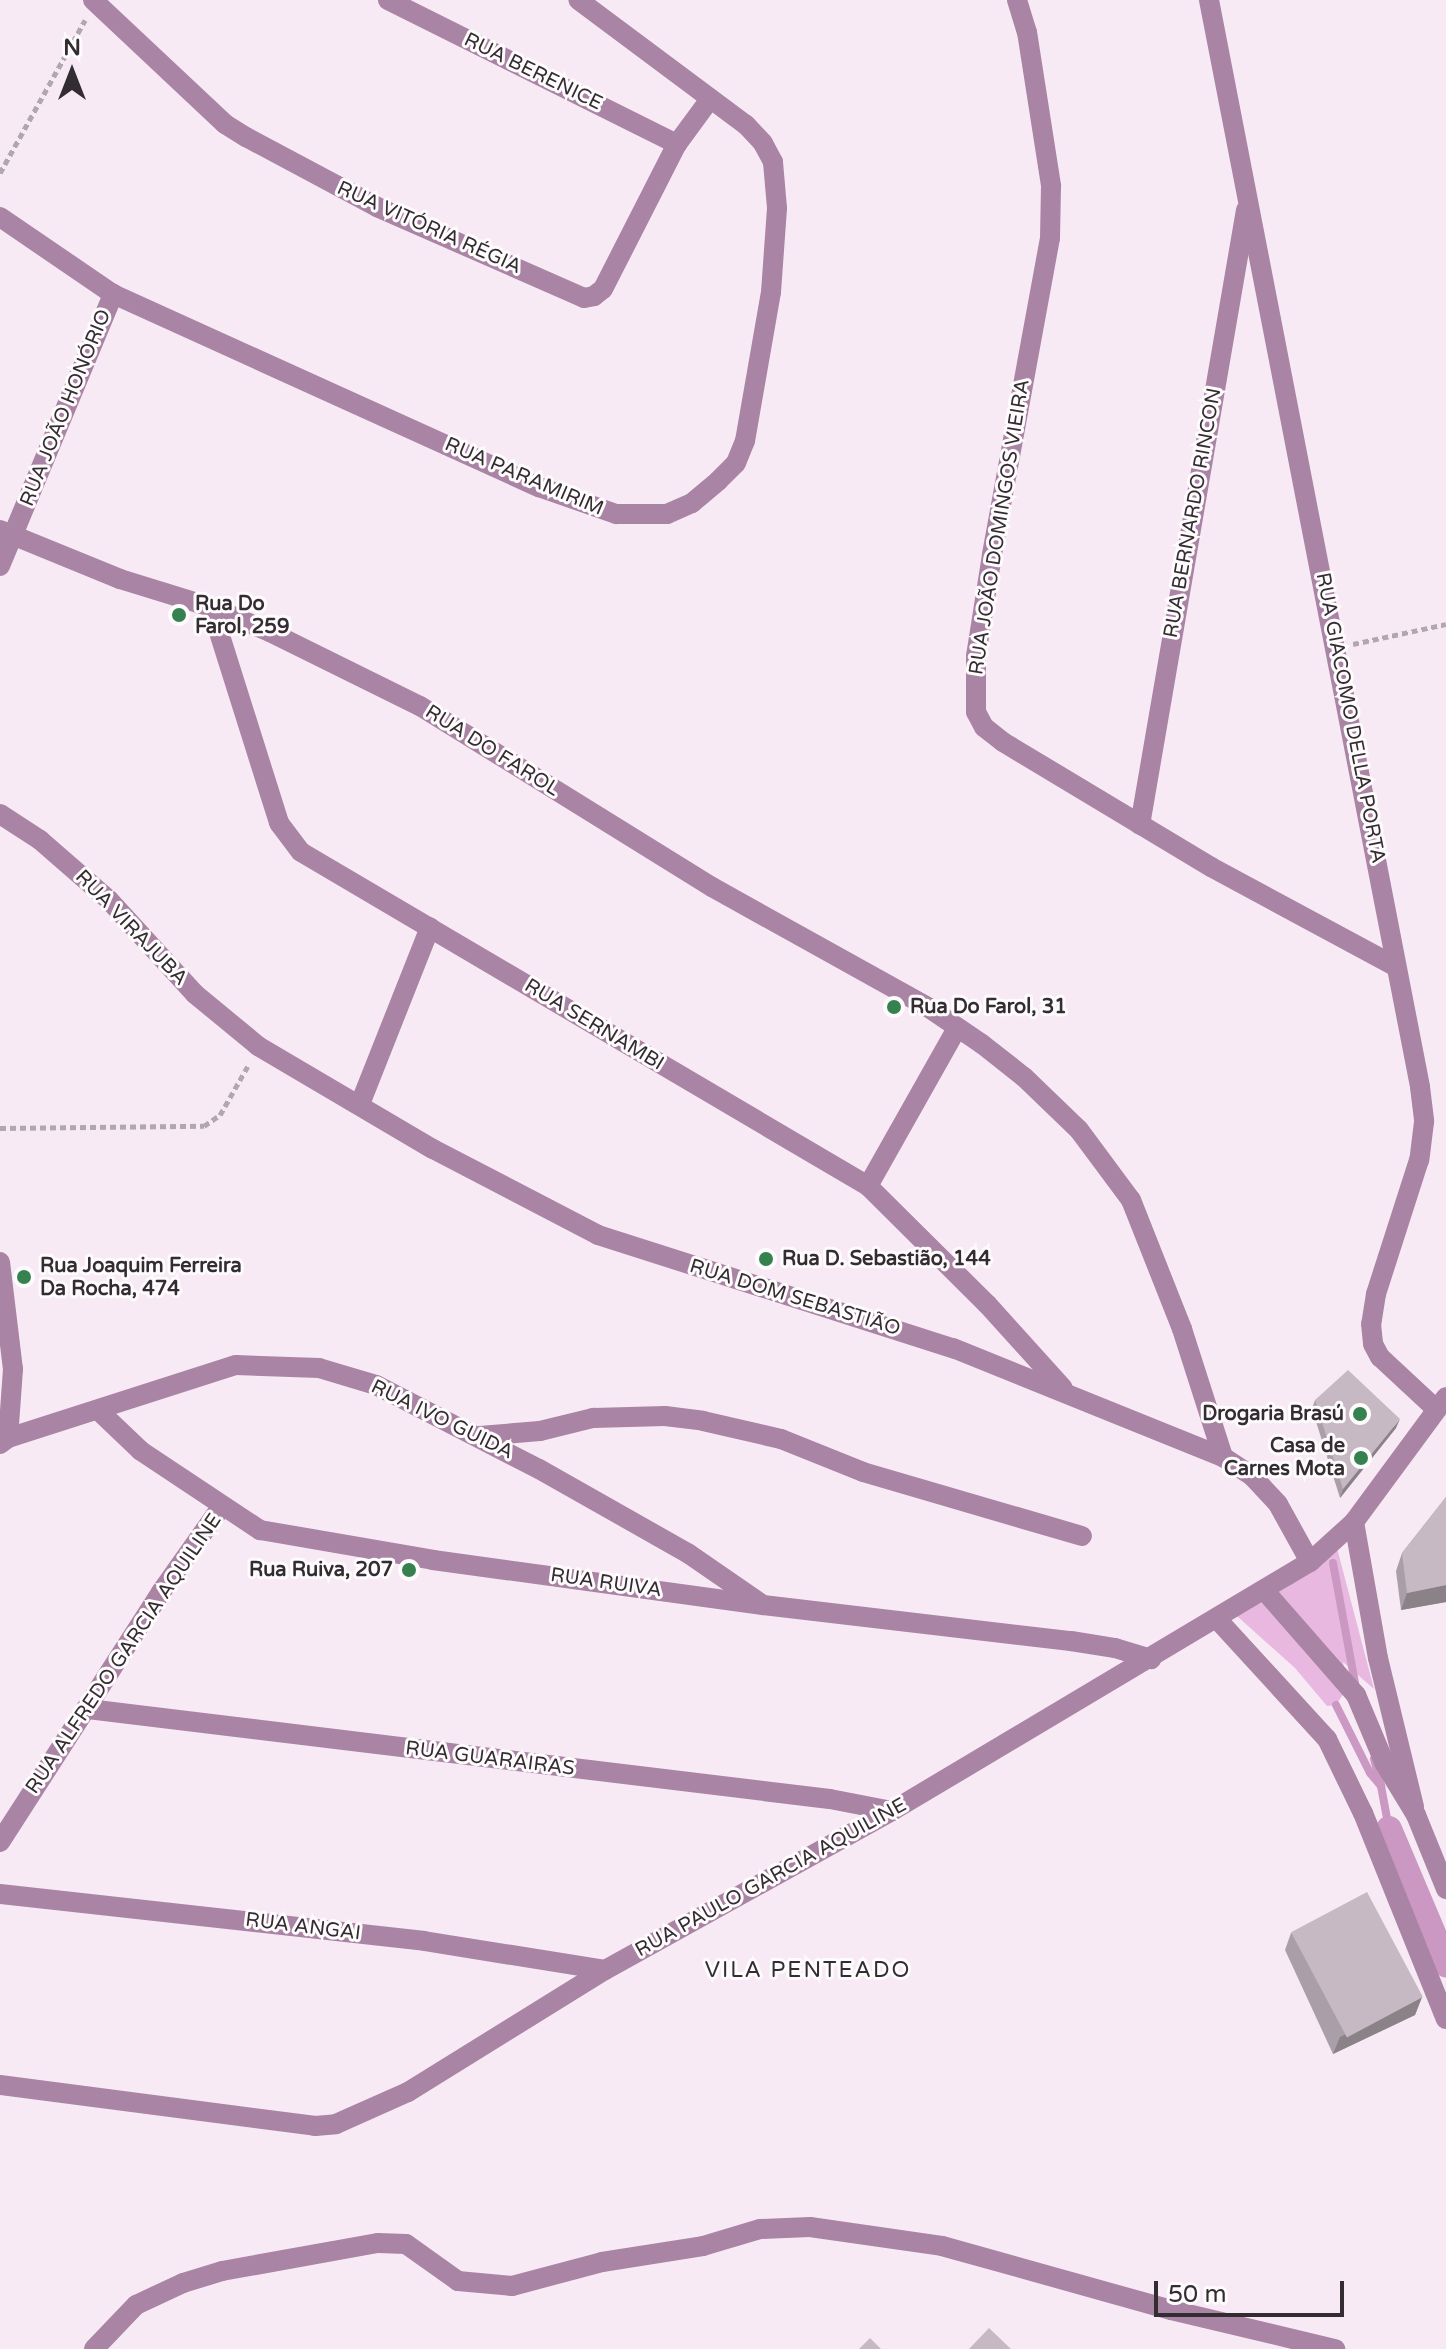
<!DOCTYPE html>
<meta charset="utf-8">
<style>
body{margin:0}
#map{position:relative;width:1446px;height:2349px;overflow:hidden;background:#f7eaf5;font-family:"Varela Round",sans-serif}
div>[style]{position:absolute}
.green>*{inset:0;background:#e8b8e0}
.stream>*{height:8px;margin:-4px;padding:0 4px;transform-origin:4px;border-radius:4px;background:#ca98c2}
.canal>*{height:26px;margin:-13px;padding:0 13px;transform-origin:13px;border-radius:13px;background:#ca98c2}
.path>*{height:5px;margin-top:-2.5px;transform-origin:0;background:repeating-linear-gradient(90deg,#b1a7af 0 6px,transparent 0 10px)}
.minor>*{height:20px;margin:-10px;padding:0 10px;transform-origin:10px;border-radius:10px;background:#aa84a4}
.wall>*{inset:0;background:#aa9fa8}
.shaded-wall>*{inset:0;background:#8b8288}
.building>*{inset:0;background:#c6b9c3;transform-origin:0 0}
.dots>*{width:22px;height:22px;translate:-50% -50%;box-sizing:border-box;border:4px solid #fefbfd;border-radius:50%}
span{translate:-50% -50%;white-space:nowrap;text-align:center;line-height:1.15;-webkit-text-stroke:6px #fefbfd;paint-order:stroke}
.street-label{font-size:20px;color:#332d32}
.poi-label{font-size:20px;color:#332d32;font-weight:700}
.left{translate:0 -50%;text-align:left}
.right{translate:-100% -50%;text-align:right}
.neighbourhood-label{font-size:22px;color:#332d32;letter-spacing:2px}
.north{position:absolute;left:32px;top:32px;width:80px;height:80px;-webkit-text-stroke:6px #fefbfd;paint-order:stroke;rotate:0deg;font-size:22px;font-weight:700;line-height:32px;text-align:center;color:#332d32}
.north::after{content:'';display:block;margin:auto;width:28px;height:36px;background:#332d32;clip-path:polygon(50% 0,100% 100%,50% 72%,0 100%)}
.scale{position:absolute;left:1154px;top:2281px;width:190px;height:36px;box-sizing:border-box;border:4px solid #332d32;border-top:0;padding-left:10px;font-size:24px;line-height:28px;white-space:nowrap;color:#332d32;-webkit-text-stroke:6px #fefbfd;paint-order:stroke}
</style>
<div id="map">
<div class="green">
<div style="clip-path:polygon(1337px 1548px,1374px 1689px,1343px 1662px,1348px 1687px,1336px 1705px,1327px 1706px,1295px 1668px,1237px 1616px,1286px 1588px)"></div>
</div>
<div class="stream">
<div style="left:1333px;top:1563px;width:127px;rotate:79.6deg"></div>
<div style="left:1336px;top:1705px;width:76px;rotate:63.4deg"></div>
<div style="left:1370px;top:1773px;width:17px;rotate:50deg"></div>
<div style="left:1381px;top:1786px;width:44px;rotate:79.5deg"></div>
<div style="left:1374px;top:1759px;width:28px;rotate:75deg"></div>
</div>
<div class="canal">
<div style="left:1389px;top:1829px;width:147px;rotate:67.1deg"></div>
</div>
<div class="path">
<div style="left:0;top:173px;width:175px;rotate:-60.9deg"></div>
<div style="left:1353px;top:644px;width:95px;rotate:-12.1deg"></div>
<div style="left:0;top:1128px;width:204px;rotate:-0.6deg"></div>
<div style="left:204px;top:1126px;width:19px;rotate:-35deg"></div>
<div style="left:220px;top:1115px;width:59px;rotate:-60.4deg"></div>
</div>
<div class="minor">
<div style="left:93px;top:0;width:181px;rotate:43.2deg"></div>
<div style="left:225px;top:124px;width:25px;rotate:32deg"></div>
<div style="left:246px;top:137px;width:149px;rotate:28.1deg"></div>
<div style="left:377px;top:207px;width:226px;rotate:23.7deg"></div>
<div style="left:584px;top:298px;width:10px;rotate:-11deg"></div>
<div style="left:594px;top:296px;width:11px;rotate:-38deg"></div>
<div style="left:603px;top:289px;width:163px;rotate:-63deg"></div>
<div style="left:677px;top:144px;width:56px;rotate:-53.7deg"></div>
<div style="left:388px;top:0;width:323px;rotate:26.5deg"></div>
<div style="left:1017px;top:0;width:34px;rotate:73deg"></div>
<div style="left:1027px;top:32px;width:156px;rotate:81.1deg"></div>
<div style="left:1051px;top:186px;width:52px;rotate:91.1deg"></div>
<div style="left:1050px;top:238px;width:322px;rotate:100.4deg"></div>
<div style="left:992px;top:555px;width:102px;rotate:99deg"></div>
<div style="left:976px;top:656px;width:56px;rotate:90deg"></div>
<div style="left:976px;top:712px;width:17px;rotate:62deg"></div>
<div style="left:984px;top:727px;width:24px;rotate:38deg"></div>
<div style="left:1003px;top:742px;width:243px;rotate:31deg"></div>
<div style="left:1211px;top:867px;width:209px;rotate:28.3deg"></div>
<div style="left:1209px;top:0;width:1107px;rotate:79.01deg"></div>
<div style="left:1420px;top:1087px;width:35px;rotate:83deg"></div>
<div style="left:1424px;top:1122px;width:38px;rotate:97deg"></div>
<div style="left:1419px;top:1160px;width:141px;rotate:107.8deg"></div>
<div style="left:1376px;top:1294px;width:30px;rotate:99deg"></div>
<div style="left:1371px;top:1324px;width:20px;rotate:84deg"></div>
<div style="left:1373px;top:1344px;width:15px;rotate:62deg"></div>
<div style="left:1380px;top:1357px;width:76px;rotate:42.9deg"></div>
<div style="left:0;top:217px;width:137px;rotate:34.3deg"></div>
<div style="left:113px;top:294px;width:468px;rotate:24.4deg"></div>
<div style="left:539px;top:487px;width:82px;rotate:19.3deg"></div>
<div style="left:616px;top:514px;width:51px"></div>
<div style="left:667px;top:514px;width:27px;rotate:-24deg"></div>
<div style="left:692px;top:503px;width:34px;rotate:-40deg"></div>
<div style="left:718px;top:481px;width:25px;rotate:-45deg"></div>
<div style="left:736px;top:463px;width:24px;rotate:-68deg"></div>
<div style="left:745px;top:441px;width:151px;rotate:-80.1deg"></div>
<div style="left:771px;top:292px;width:84px;rotate:-85.9deg"></div>
<div style="left:777px;top:208px;width:46px;rotate:-95deg"></div>
<div style="left:773px;top:162px;width:21px;rotate:-118deg"></div>
<div style="left:763px;top:143px;width:25px;rotate:-133deg"></div>
<div style="left:746px;top:125px;width:209px;rotate:-143.3deg"></div>
<div style="left:0;top:530px;width:130px;rotate:22.2deg"></div>
<div style="left:120px;top:579px;width:95px;rotate:17.1deg"></div>
<div style="left:211px;top:607px;width:64px;rotate:23deg"></div>
<div style="left:270px;top:632px;width:167px;rotate:26.3deg"></div>
<div style="left:420px;top:706px;width:344px;rotate:31.8deg"></div>
<div style="left:712px;top:887px;width:248px;rotate:29.1deg"></div>
<div style="left:929px;top:1008px;width:64px;rotate:34.2deg"></div>
<div style="left:982px;top:1044px;width:53px;rotate:38.2deg"></div>
<div style="left:1024px;top:1077px;width:76px;rotate:43.9deg"></div>
<div style="left:1079px;top:1130px;width:87px;rotate:53.4deg"></div>
<div style="left:1131px;top:1200px;width:139px;rotate:68.4deg"></div>
<div style="left:1182px;top:1329px;width:134px;rotate:72.2deg"></div>
<div style="left:0;top:566px;width:295px;rotate:-67.4deg"></div>
<div style="left:211px;top:607px;width:226px;rotate:72.5deg"></div>
<div style="left:279px;top:823px;width:36px;rotate:53deg"></div>
<div style="left:301px;top:852px;width:658px;rotate:30.5deg"></div>
<div style="left:868px;top:1186px;width:168px;rotate:44.8deg"></div>
<div style="left:987px;top:1304px;width:113px;rotate:47.9deg"></div>
<div style="left:0;top:814px;width:48px;rotate:33deg"></div>
<div style="left:40px;top:840px;width:91px;rotate:41deg"></div>
<div style="left:109px;top:900px;width:127px;rotate:47.5deg"></div>
<div style="left:195px;top:994px;width:82px;rotate:39.5deg"></div>
<div style="left:258px;top:1046px;width:203px;rotate:30.5deg"></div>
<div style="left:433px;top:1149px;width:186px;rotate:27.5deg"></div>
<div style="left:598px;top:1235px;width:373px;rotate:17.7deg"></div>
<div style="left:953px;top:1348px;width:291px;rotate:22deg"></div>
<div style="left:1223px;top:1457px;width:35px;rotate:33deg"></div>
<div style="left:1252px;top:1476px;width:38px;rotate:47deg"></div>
<div style="left:1278px;top:1504px;width:66px;rotate:61.1deg"></div>
<div style="left:1140px;top:825px;width:624px;rotate:-80.22deg"></div>
<div style="left:360px;top:1104px;width:190px;rotate:-68.4deg"></div>
<div style="left:868px;top:1186px;width:181px;rotate:-60.6deg"></div>
<div style="left:0;top:1262px;width:108px;rotate:83.1deg"></div>
<div style="left:13px;top:1369px;width:69px;rotate:94.1deg"></div>
<div style="left:99px;top:1411px;width:58px;rotate:43.6deg"></div>
<div style="left:141px;top:1451px;width:143px;rotate:33.6deg"></div>
<div style="left:260px;top:1530px;width:176px;rotate:9.8deg"></div>
<div style="left:433px;top:1560px;width:333px;rotate:7.8deg"></div>
<div style="left:763px;top:1605px;width:310px;rotate:6.7deg"></div>
<div style="left:1071px;top:1641px;width:45px;rotate:9deg"></div>
<div style="left:1115px;top:1648px;width:38px;rotate:17deg"></div>
<div style="left:480px;top:1436px;width:60px;rotate:-4.8deg"></div>
<div style="left:540px;top:1431px;width:55px;rotate:-13.8deg"></div>
<div style="left:593px;top:1418px;width:72px;rotate:-1.6deg"></div>
<div style="left:665px;top:1416px;width:38px;rotate:7deg"></div>
<div style="left:703px;top:1421px;width:80px;rotate:13deg"></div>
<div style="left:781px;top:1439px;width:88px;rotate:21.9deg"></div>
<div style="left:863px;top:1472px;width:228px;rotate:16.3deg"></div>
<div style="left:0;top:1444px;width:10px;rotate:-37deg"></div>
<div style="left:8px;top:1438px;width:239px;rotate:-17.8deg"></div>
<div style="left:236px;top:1365px;width:83px;rotate:2.1deg"></div>
<div style="left:319px;top:1368px;width:59px;rotate:16.6deg"></div>
<div style="left:376px;top:1385px;width:183px;rotate:27.3deg"></div>
<div style="left:539px;top:1469px;width:172px;rotate:29.5deg"></div>
<div style="left:689px;top:1554px;width:86px;rotate:34.6deg"></div>
<div style="left:1354px;top:1522px;width:138px;rotate:80deg"></div>
<div style="left:1378px;top:1658px;width:153px;rotate:76.4deg"></div>
<div style="left:1264px;top:1590px;width:140px;rotate:48.8deg"></div>
<div style="left:1356px;top:1695px;width:75px;rotate:67.2deg"></div>
<div style="left:1385px;top:1764px;width:60px;rotate:58.7deg"></div>
<div style="left:1416px;top:1815px;width:80px;rotate:67.9deg"></div>
<div style="left:1217px;top:1619px;width:163px;rotate:47.5deg"></div>
<div style="left:1327px;top:1739px;width:82px;rotate:64.1deg"></div>
<div style="left:1363px;top:1813px;width:222px;rotate:68.1deg"></div>
<div style="left:88px;top:1709px;width:747px;rotate:6.92deg"></div>
<div style="left:830px;top:1799px;width:63px;rotate:11deg"></div>
<div style="left:0;top:1842px;width:297px;rotate:-57.2deg"></div>
<div style="left:161px;top:1592px;width:105px;rotate:-54.7deg"></div>
<div style="left:0;top:1894px;width:427px;rotate:6.3deg"></div>
<div style="left:424px;top:1941px;width:183px;rotate:9.1deg"></div>
<div style="left:0;top:2085px;width:318px;rotate:7.4deg"></div>
<div style="left:315px;top:2126px;width:21px;rotate:-5deg"></div>
<div style="left:336px;top:2124px;width:79px;rotate:-24deg"></div>
<div style="left:408px;top:2092px;width:232px;rotate:-31.8deg"></div>
<div style="left:605px;top:1970px;width:328px;rotate:-29deg"></div>
<div style="left:892px;top:1811px;width:487px;rotate:-30.8deg"></div>
<div style="left:1310px;top:1562px;width:59px;rotate:-42.3deg"></div>
<div style="left:1354px;top:1522px;width:155px;rotate:-53.6deg"></div>
<div style="left:94px;top:2349px;width:61px;rotate:-46.3deg"></div>
<div style="left:136px;top:2305px;width:52px;rotate:-25.1deg"></div>
<div style="left:183px;top:2283px;width:41px;rotate:-17.1deg"></div>
<div style="left:222px;top:2271px;width:158px;rotate:-10.2deg"></div>
<div style="left:378px;top:2243px;width:28px;rotate:2deg"></div>
<div style="left:406px;top:2244px;width:64px;rotate:35.4deg"></div>
<div style="left:458px;top:2281px;width:54px;rotate:5.3deg"></div>
<div style="left:512px;top:2286px;width:93px;rotate:-14.9deg"></div>
<div style="left:602px;top:2262px;width:102px;rotate:-9deg"></div>
<div style="left:703px;top:2246px;width:59px;rotate:-16.6deg"></div>
<div style="left:760px;top:2229px;width:50px;rotate:-2.3deg"></div>
<div style="left:810px;top:2227px;width:133px;rotate:8.2deg"></div>
<div style="left:942px;top:2246px;width:238px;rotate:15.6deg"></div>
<div style="left:1171px;top:2310px;width:169px;rotate:13.4deg"></div>
</div>
<div class="wall">
<div style="clip-path:polygon(1315px 1400px,1396px 1428px,1340px 1498px,1312px 1409px)"></div>
<div style="clip-path:polygon(1446px 1497px,1446px 1602px,1401px 1610px,1396px 1571px,1402px 1553px)"></div>
<div style="clip-path:polygon(1291px 1933px,1422px 1997px,1415px 2015px,1333px 2054px,1285px 1950px)"></div>
</div>
<div class="shaded-wall">
<div style="clip-path:polygon(1400px 1419px,1396px 1428px,1340px 1498px,1343px 1489px)"></div>
<div style="clip-path:polygon(1446px 1585px,1446px 1602px,1401px 1610px,1407px 1593px)"></div>
<div style="clip-path:polygon(1422px 1997px,1415px 2015px,1333px 2054px,1340px 2037px)"></div>
</div>
<div class="building">
<div style="clip-path:polygon(1348px 1370px,1400px 1419px,1343px 1489px,1315px 1400px)"></div>
<div style="clip-path:polygon(1446px 1497px,1446px 1585px,1407px 1593px,1402px 1553px)"></div>
<div style="left:1367px;top:1892px;width:119px;height:86px;rotate:62deg"></div>
<div style="clip-path:polygon(989px 2328px,1011px 2349px,969px 2349px)"></div>
<div style="clip-path:polygon(870px 2338px,881px 2349px,859px 2349px)"></div>
</div>
<div class="dots">
<div style="left:179px;top:615px;background:#368150"></div>
<div style="left:894px;top:1007px;background:#368150"></div>
<div style="left:766px;top:1259px;background:#368150"></div>
<div style="left:24px;top:1277px;background:#368150"></div>
<div style="left:1360px;top:1414px;background:#368150"></div>
<div style="left:1361px;top:1458px;background:#368150"></div>
<div style="left:409px;top:1570px;background:#368150"></div>
</div>
<div class="street-label">
<span style="left:533px;top:72px;rotate:26deg">RUA BERENICE</span>
<span style="left:429px;top:228px;rotate:24deg">RUA VITÓRIA RÉGIA</span>
<span style="left:66px;top:408px;rotate:-68deg">RUA JOÃO HONÓRIO</span>
<span style="left:524px;top:477px;rotate:23deg">RUA PARAMIRIM</span>
<span style="left:1193px;top:513px;rotate:-80deg">RUA BERNARDO RINCON</span>
<span style="left:1000px;top:527px;rotate:-81deg">RUA JOÃO DOMINGOS VIEIRA</span>
<span style="left:1350px;top:718px;rotate:79deg">RUA GIACOMO DELLA PORTA</span>
<span style="left:492px;top:751px;rotate:32deg">RUA DO FAROL</span>
<span style="left:131px;top:928px;rotate:46deg">RUA VIRAJUBA</span>
<span style="left:594px;top:1025px;rotate:31deg">RUA SERNAMBI</span>
<span style="left:795px;top:1298px;rotate:17deg">RUA DOM SEBASTIÃO</span>
<span style="left:442px;top:1420px;rotate:26deg">RUA IVO GUIDA</span>
<span style="left:606px;top:1583px;rotate:8deg">RUA RUIVA</span>
<span style="left:124px;top:1654px;rotate:-56deg">RUA ALFREDO GARCIA AQUILINE</span>
<span style="left:490px;top:1759px;rotate:7deg">RUA GUARAIRAS</span>
<span style="left:771px;top:1878px;rotate:-29deg">RUA PAULO GARCIA AQUILINE</span>
<span style="left:303px;top:1927px;rotate:7deg">RUA ANGAI</span>
</div>
<div class="poi-label">
<span class="left" style="left:195px;top:616px">Rua Do<br>Farol, 259</span>
<span class="left" style="left:910px;top:1007px">Rua Do Farol, 31</span>
<span class="left" style="left:782px;top:1259px">Rua D. Sebastião, 144</span>
<span class="left" style="left:40px;top:1278px">Rua Joaquim Ferreira<br>Da Rocha, 474</span>
<span class="right" style="left:1344px;top:1414px">Drogaria Brasú</span>
<span class="right" style="left:1345px;top:1458px">Casa de<br>Carnes Mota</span>
<span class="right" style="left:393px;top:1570px">Rua Ruiva, 207</span>
</div>
<div class="neighbourhood-label">
<span style="left:808px;top:1971px">VILA PENTEADO</span>
</div>
<div class="north">N</div>
<div class="scale">50 m</div>
</div>
